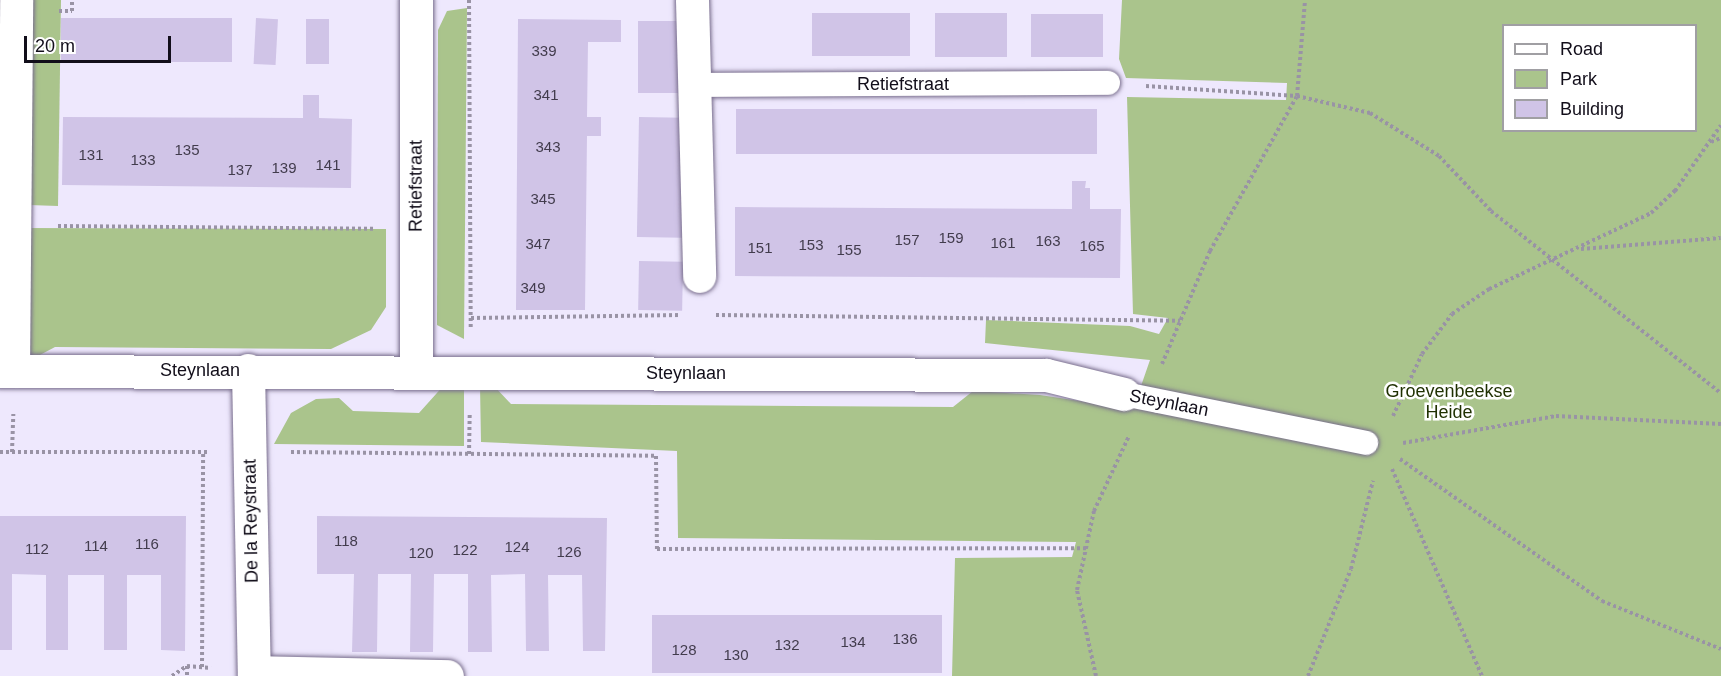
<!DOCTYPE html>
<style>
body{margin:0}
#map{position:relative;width:1721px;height:676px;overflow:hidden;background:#eee8fd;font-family:Helvetica,sans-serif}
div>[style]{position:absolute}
.green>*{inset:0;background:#aac48c}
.building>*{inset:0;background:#d0c4e7;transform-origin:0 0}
.path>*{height:4px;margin-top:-2px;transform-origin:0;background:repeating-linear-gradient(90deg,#9993a5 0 3px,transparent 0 6px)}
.roads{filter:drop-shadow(0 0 2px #796e8d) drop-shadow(0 0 2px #796e8d)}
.lane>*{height:24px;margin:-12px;padding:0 12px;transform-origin:12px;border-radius:12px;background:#fff}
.street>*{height:33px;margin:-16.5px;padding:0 16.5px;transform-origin:16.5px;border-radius:16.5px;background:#fff}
span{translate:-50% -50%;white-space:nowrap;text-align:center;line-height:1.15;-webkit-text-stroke:5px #fff;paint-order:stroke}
.number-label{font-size:15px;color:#423c4d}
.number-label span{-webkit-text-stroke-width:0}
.street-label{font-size:18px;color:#120e1a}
.park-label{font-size:18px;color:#1f3001}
.legend{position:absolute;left:1502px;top:24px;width:195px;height:108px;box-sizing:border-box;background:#fff;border:2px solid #a09fa3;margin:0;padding:8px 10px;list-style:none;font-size:18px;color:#120e1a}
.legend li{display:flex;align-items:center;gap:12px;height:30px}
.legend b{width:30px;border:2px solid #a09fa3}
.scale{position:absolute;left:24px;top:36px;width:147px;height:27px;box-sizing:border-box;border:3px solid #120e1a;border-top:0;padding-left:8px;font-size:18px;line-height:21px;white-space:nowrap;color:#120e1a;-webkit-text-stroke:4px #fff;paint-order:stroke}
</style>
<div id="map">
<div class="green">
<div style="clip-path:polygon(26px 0,61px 0,58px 206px,29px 205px)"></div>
<div style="clip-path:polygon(evenodd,1122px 0,1721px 0,1721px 676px,952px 676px,955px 558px,1072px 557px,1076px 542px,678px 538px,677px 451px,481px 442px,480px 386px,494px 386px,511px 404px,953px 407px,973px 391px,1040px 395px,1133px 409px,1150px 360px,985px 343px,986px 320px,1130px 326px,1159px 334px,1168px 318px,1133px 314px,1127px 97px,1286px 100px,1287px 83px,1126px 78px,1119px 59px,1122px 0,1504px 26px,1696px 26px,1696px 130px,1504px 130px,1504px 26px)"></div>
<div style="clip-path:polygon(467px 8px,464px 339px,437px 325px,438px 30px,447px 11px)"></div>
<div style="clip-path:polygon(23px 228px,386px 229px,386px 307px,371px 330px,331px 349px,55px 347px,38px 356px,22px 356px)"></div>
<div style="clip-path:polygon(445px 384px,464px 384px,464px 446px,274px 444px,291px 413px,316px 399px,339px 398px,353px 411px,419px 413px)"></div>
</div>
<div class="building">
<div style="left:910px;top:13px;width:43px;height:98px;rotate:90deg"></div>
<div style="left:1007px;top:13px;width:44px;height:72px;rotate:90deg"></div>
<div style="left:1031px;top:14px;width:72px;height:43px"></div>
<div style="left:61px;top:18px;width:171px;height:44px"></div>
<div style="left:256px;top:18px;width:22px;height:46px;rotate:3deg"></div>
<div style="left:306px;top:19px;width:23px;height:45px"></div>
<div style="clip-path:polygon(518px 19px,621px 20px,621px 42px,588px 42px,587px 117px,601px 117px,601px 136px,587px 136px,585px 310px,516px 310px)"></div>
<div style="left:638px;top:21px;width:46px;height:72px"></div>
<div style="clip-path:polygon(303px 95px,319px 95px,319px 118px,352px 119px,351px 188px,62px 185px,63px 117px,303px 118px)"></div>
<div style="left:736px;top:109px;width:361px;height:45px"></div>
<div style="left:639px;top:117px;width:45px;height:120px;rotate:1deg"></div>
<div style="clip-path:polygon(1072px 181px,1086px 181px,1085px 188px,1090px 188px,1090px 209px,1121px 209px,1120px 278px,735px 276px,735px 207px,1072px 209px)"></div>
<div style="left:639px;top:261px;width:44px;height:49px;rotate:1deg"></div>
<div style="clip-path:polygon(0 516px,186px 516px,185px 651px,161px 650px,161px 575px,127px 575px,127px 650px,104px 650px,104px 575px,68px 575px,68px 650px,46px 650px,46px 575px,12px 574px,12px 650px,0 650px)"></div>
<div style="clip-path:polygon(317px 516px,607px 518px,605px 651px,583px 651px,582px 575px,548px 575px,549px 651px,526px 651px,525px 574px,491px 575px,492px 652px,468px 652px,468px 574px,434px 574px,433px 652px,410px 652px,411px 574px,378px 574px,377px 652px,352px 652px,354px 574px,317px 574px)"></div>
<div style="left:652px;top:615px;width:290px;height:58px"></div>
</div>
<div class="path">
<div style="left:469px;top:0;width:329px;rotate:89.7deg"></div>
<div style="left:59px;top:11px;width:13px"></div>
<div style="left:72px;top:11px;width:11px;rotate:-90deg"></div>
<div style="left:1146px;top:86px;width:151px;rotate:3.8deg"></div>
<div style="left:1297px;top:96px;width:75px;rotate:13.1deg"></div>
<div style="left:1370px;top:113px;width:81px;rotate:31.9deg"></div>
<div style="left:1439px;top:156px;width:76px;rotate:46.6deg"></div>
<div style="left:1491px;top:211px;width:293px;rotate:38.4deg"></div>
<div style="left:1711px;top:142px;width:11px;rotate:-22deg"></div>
<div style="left:58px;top:226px;width:316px;rotate:0.5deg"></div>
<div style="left:1581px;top:249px;width:140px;rotate:-4.5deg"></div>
<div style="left:716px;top:315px;width:464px;rotate:0.7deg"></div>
<div style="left:471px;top:318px;width:210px;rotate:-0.8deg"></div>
<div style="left:1162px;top:364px;width:123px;rotate:-67deg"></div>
<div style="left:1210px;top:251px;width:178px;rotate:-60.7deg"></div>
<div style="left:1297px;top:96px;width:96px;rotate:-85.2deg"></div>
<div style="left:1393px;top:416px;width:68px;rotate:-64.9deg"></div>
<div style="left:1422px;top:354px;width:50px;rotate:-53.1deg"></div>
<div style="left:1452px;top:314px;width:45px;rotate:-34deg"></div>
<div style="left:1489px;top:289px;width:179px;rotate:-25.1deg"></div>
<div style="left:1651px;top:213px;width:33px;rotate:-43deg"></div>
<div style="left:1675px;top:191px;width:80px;rotate:-55.1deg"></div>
<div style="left:1403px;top:443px;width:155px;rotate:-10deg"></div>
<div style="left:1556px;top:416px;width:165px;rotate:2.8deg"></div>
<div style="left:0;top:452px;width:209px"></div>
<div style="left:12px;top:452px;width:38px;rotate:-88deg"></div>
<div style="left:291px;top:452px;width:365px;rotate:0.6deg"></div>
<div style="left:656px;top:456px;width:93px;rotate:89.4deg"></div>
<div style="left:657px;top:549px;width:429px;rotate:-0.1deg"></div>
<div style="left:469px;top:454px;width:39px;rotate:-89deg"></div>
<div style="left:1400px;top:459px;width:247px;rotate:35.1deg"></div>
<div style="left:1602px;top:601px;width:128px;rotate:22deg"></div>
<div style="left:1392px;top:469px;width:226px;rotate:66.5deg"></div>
<div style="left:187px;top:666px;width:24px;rotate:5deg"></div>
<div style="left:202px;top:667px;width:215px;rotate:-89.7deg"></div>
<div style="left:172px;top:676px;width:18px;rotate:-34deg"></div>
<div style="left:187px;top:666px;width:10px;rotate:90deg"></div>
<div style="left:1096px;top:676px;width:88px;rotate:-102.5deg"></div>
<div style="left:1077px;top:590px;width:81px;rotate:-77.9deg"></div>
<div style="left:1094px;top:511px;width:83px;rotate:-65deg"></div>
<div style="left:1308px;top:676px;width:115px;rotate:-68.1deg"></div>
<div style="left:1351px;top:569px;width:91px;rotate:-76deg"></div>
</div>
<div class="roads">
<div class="lane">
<div style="left:697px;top:85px;width:411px;rotate:-0.3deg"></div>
<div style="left:1124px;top:394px;width:247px;rotate:11.4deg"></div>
</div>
<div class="street">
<div style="left:692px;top:0;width:276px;rotate:88.5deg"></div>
<div style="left:248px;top:370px;width:306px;rotate:88.9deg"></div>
<div style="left:0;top:371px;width:1046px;rotate:0.22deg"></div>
<div style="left:1046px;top:375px;width:80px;rotate:13.7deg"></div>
<div style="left:13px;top:371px;width:371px;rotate:-89.5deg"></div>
<div style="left:416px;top:371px;width:371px;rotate:-90deg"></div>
<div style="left:254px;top:672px;width:193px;rotate:1.2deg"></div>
</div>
</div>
<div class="number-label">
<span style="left:544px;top:51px">339</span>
<span style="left:546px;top:95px">341</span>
<span style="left:548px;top:147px">343</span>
<span style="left:187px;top:150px">135</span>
<span style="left:91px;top:155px">131</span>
<span style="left:143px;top:160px">133</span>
<span style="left:328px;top:165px">141</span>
<span style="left:284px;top:168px">139</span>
<span style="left:240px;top:170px">137</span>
<span style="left:543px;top:199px">345</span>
<span style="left:951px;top:238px">159</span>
<span style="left:907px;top:240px">157</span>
<span style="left:1048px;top:241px">163</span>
<span style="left:1003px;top:243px">161</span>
<span style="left:538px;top:244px">347</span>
<span style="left:811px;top:245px">153</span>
<span style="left:1092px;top:246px">165</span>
<span style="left:760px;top:248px">151</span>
<span style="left:849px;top:250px">155</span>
<span style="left:533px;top:288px">349</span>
<span style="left:346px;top:541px">118</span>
<span style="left:147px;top:544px">116</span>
<span style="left:96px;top:546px">114</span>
<span style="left:517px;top:547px">124</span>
<span style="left:37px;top:549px">112</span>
<span style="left:465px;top:550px">122</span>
<span style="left:569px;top:552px">126</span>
<span style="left:421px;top:553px">120</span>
<span style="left:905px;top:639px">136</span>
<span style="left:853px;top:642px">134</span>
<span style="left:787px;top:645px">132</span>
<span style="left:684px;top:650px">128</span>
<span style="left:736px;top:655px">130</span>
</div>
<div class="street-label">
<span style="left:903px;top:84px">Retiefstraat</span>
<span style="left:416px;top:186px;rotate:-90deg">Retiefstraat</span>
<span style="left:200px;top:370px">Steynlaan</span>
<span style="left:686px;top:373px">Steynlaan</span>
<span style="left:1169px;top:403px;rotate:11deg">Steynlaan</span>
<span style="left:251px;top:521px;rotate:-91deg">De la Reystraat</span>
</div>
<div class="park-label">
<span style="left:1449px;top:402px">Groevenbeekse<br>Heide</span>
</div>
<ul class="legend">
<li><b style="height:8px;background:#fff"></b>Road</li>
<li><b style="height:16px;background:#aac48c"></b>Park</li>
<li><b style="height:16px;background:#d0c4e7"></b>Building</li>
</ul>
<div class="scale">20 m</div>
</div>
